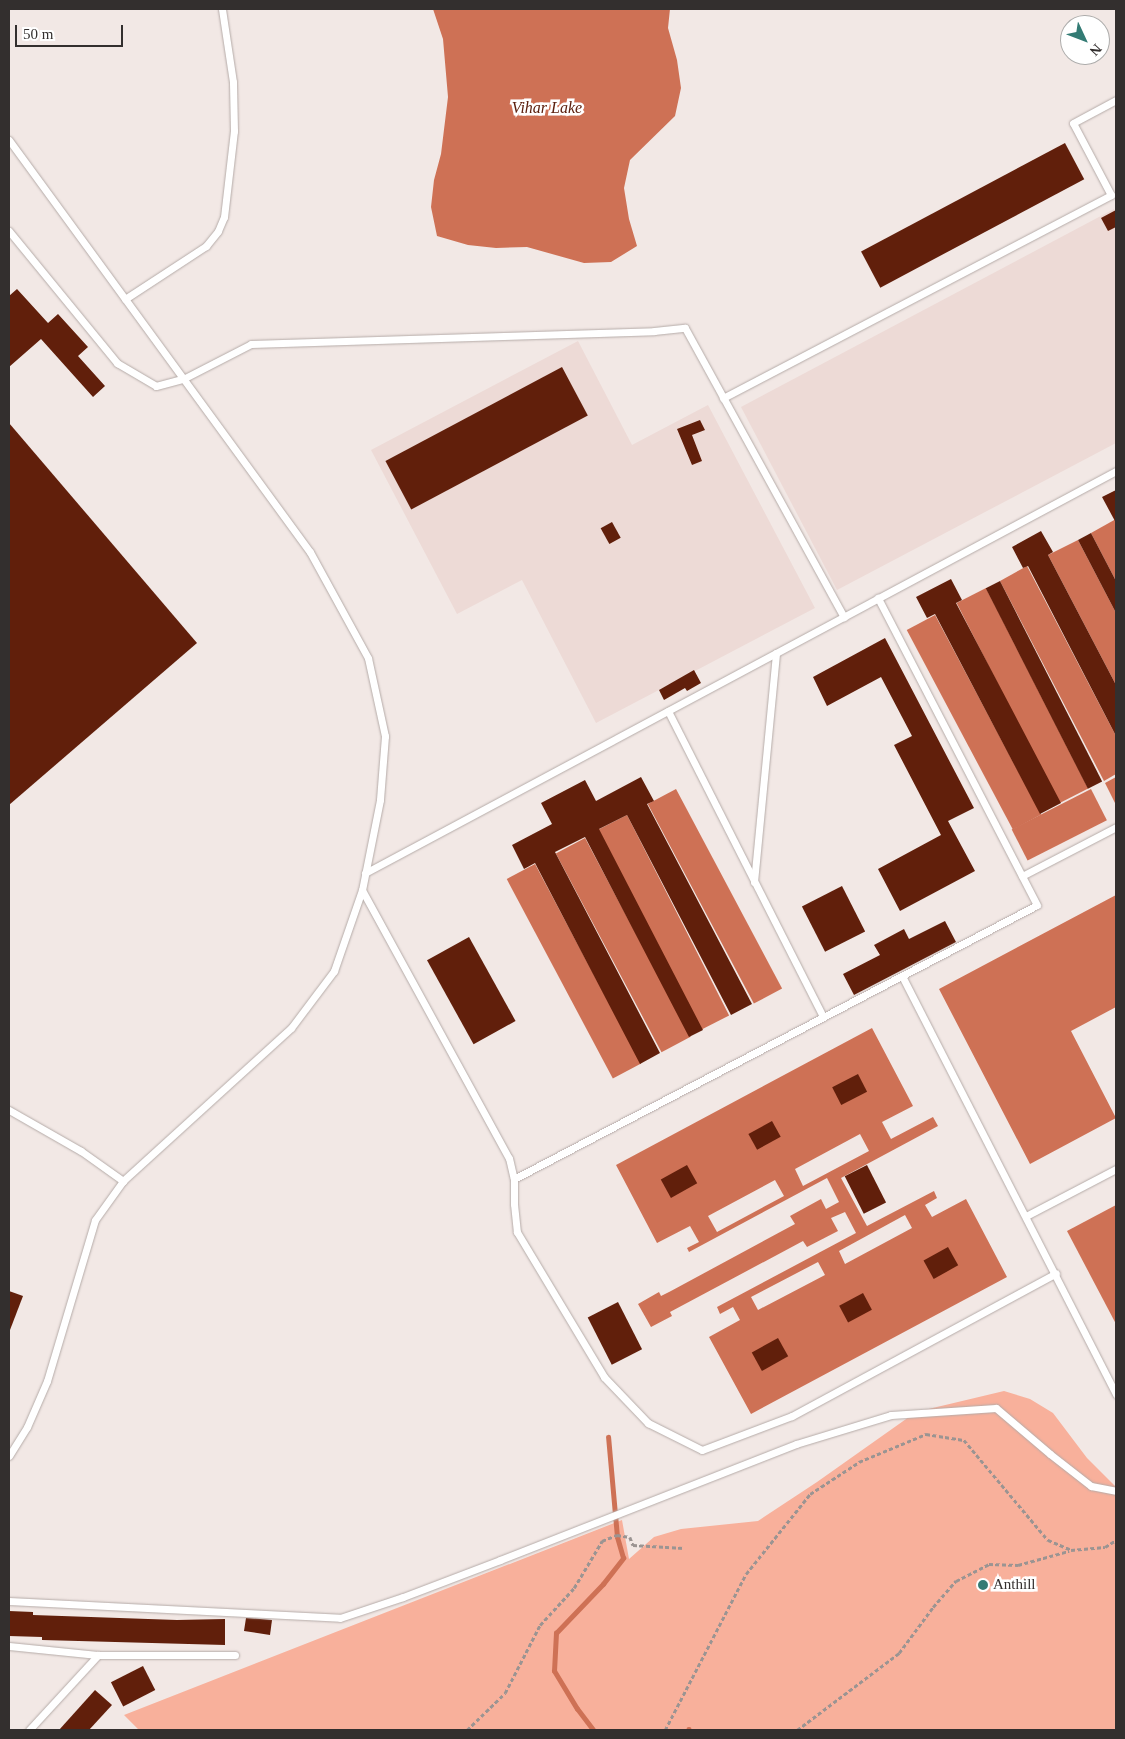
<!DOCTYPE html>
<style>
body{margin:0}
#map{position:relative;width:1125px;height:1739px;overflow:hidden;background:#f2e8e5;font-family:Georgia,serif}
div>[style]{position:absolute}
.built>*{inset:0;background:#eddad6}
.green>*{inset:0;background:#f8b09b}
.water>*{inset:0;background:#ce7155;transform-origin:0 0}
.stream>*{height:4.5px;margin:-2.25px;padding:0 2.25px;transform-origin:2.25px;border-radius:2.25px;background:#ce7155}
.building>*{inset:0;background:#611f0b;transform-origin:0 0}
.path>*{height:2.5px;margin-top:-1.25px;transform-origin:0;background:repeating-linear-gradient(90deg,#9b9492 0 4px,transparent 0 6.5px)}
.roads{filter:drop-shadow(0 0 1px #b5aba8) drop-shadow(0 0 1px #b5aba8)}
.service>*{height:7px;margin:-3.5px;padding:0 3.5px;transform-origin:3.5px;border-radius:3.5px;background:#fff}
.dots>*{width:14px;height:14px;translate:-50% -50%;box-sizing:border-box;border:2px solid #fff;border-radius:50%}
span{translate:-50% -50%;white-space:nowrap;text-align:center;line-height:1.15;-webkit-text-stroke:5px #fff;paint-order:stroke}
.poi-label{font-size:15px;color:#332f2e}
.left{translate:0 -50%;text-align:left}
.water-label{font-size:16px;color:#5c200e;font-style:italic}
.frame{position:absolute;inset:0;border:10px solid #332f2e;pointer-events:none}
.north{position:absolute;left:1060px;top:15px;width:50px;height:50px;box-sizing:border-box;background:#fff;border:1px solid #adacab;border-radius:50%;rotate:133deg;font-size:14px;font-weight:700;line-height:20px;text-align:center;color:#332f2e}
.north::after{content:'';display:block;margin:auto;width:18px;height:22px;background:#337b74;clip-path:polygon(50% 0,100% 100%,50% 72%,0 100%)}
.scale{position:absolute;left:15px;top:25px;width:108px;height:22px;box-sizing:border-box;border:2px solid #332f2e;border-top:0;padding-left:6px;font-size:15px;line-height:18px;white-space:nowrap;color:#332f2e;-webkit-text-stroke:4px #fff;paint-order:stroke}
</style>
<div id="map">
<div class="built">
<div style="clip-path:polygon(1114px 209px,1116px 213px,1116px 443px,837px 590px,741px 407px)"></div>
<div style="clip-path:polygon(578px 341px,632px 445px,708px 405px,815px 608px,596px 723px,522px 580px,457px 614px,371px 450px)"></div>
</div>
<div class="green">
<div style="clip-path:polygon(1004px 1391px,1030px 1399px,1053px 1413px,1087px 1458px,1116px 1487px,1116px 1730px,139px 1730px,124px 1715px,622px 1520px,629px 1559px,654px 1537px,681px 1529px,758px 1521px,817px 1482px,916px 1412px)"></div>
</div>
<div class="water">
<div style="clip-path:polygon(433px 9px,670px 9px,668px 28px,677px 60px,681px 88px,675px 116px,630px 160px,624px 188px,629px 219px,637px 246px,611px 262px,584px 263px,527px 247px,496px 248px,468px 245px,437px 236px,431px 207px,434px 180px,441px 154px,448px 97px,443px 39px)"></div>
<div style="clip-path:polygon(1116px 519px,1116px 581px,1091px 533px)"></div>
<div style="clip-path:polygon(1078px 540px,1116px 613px,1116px 685px,1048px 555px)"></div>
<div style="clip-path:polygon(1027px 566px,1116px 736px,1116px 774px,1104px 781px,1000px 581px)"></div>
<div style="left:986px;top:588px;width:225px;height:33px;rotate:63deg"></div>
<div style="left:935px;top:615px;width:226px;height:32px;rotate:62deg"></div>
<div style="clip-path:polygon(1116px 777px,1116px 805px,1105px 783px)"></div>
<div style="left:676px;top:789px;width:226px;height:32px;rotate:62deg"></div>
<div style="left:1091px;top:789px;width:35px;height:89px;rotate:63deg"></div>
<div style="left:627px;top:815px;width:225px;height:32px;rotate:63deg"></div>
<div style="left:585px;top:838px;width:225px;height:33px;rotate:62deg"></div>
<div style="left:535px;top:864px;width:226px;height:32px;rotate:62deg"></div>
<div style="clip-path:polygon(1116px 895px,1116px 1007px,1071px 1031px,1116px 1118px,1030px 1164px,939px 989px)"></div>
<div style="clip-path:polygon(evenodd,872px 1028px,913px 1106px,882px 1122px,891px 1139px,933px 1117px,938px 1126px,841px 1178px,867px 1226px,934px 1191px,937px 1198px,925px 1205px,932px 1217px,966px 1199px,1007px 1277px,751px 1414px,709px 1337px,740px 1320px,733px 1307px,720px 1314px,717px 1307px,856px 1233px,845px 1212px,831px 1218px,838px 1231px,807px 1247px,803px 1241px,670px 1312px,672px 1316px,651px 1327px,638px 1304px,659px 1292px,661px 1296px,671px 1291px,795px 1224px,790px 1216px,821px 1199px,826px 1209px,839px 1202px,827px 1178px,689px 1252px,687px 1248px,699px 1242px,690px 1226px,657px 1243px,616px 1165px,872px 1028px,860px 1134px,869px 1151px,803px 1186px,795px 1169px,860px 1134px,872px 1028px,775px 1180px,784px 1196px,717px 1232px,708px 1216px,775px 1180px,872px 1028px,905px 1215px,912px 1228px,845px 1264px,839px 1251px,905px 1215px,872px 1028px,818px 1262px,825px 1275px,758px 1310px,751px 1297px,818px 1262px)"></div>
<div style="clip-path:polygon(1116px 1205px,1116px 1324px,1067px 1231px)"></div>
</div>
<div class="stream">
<div style="left:689px;top:1729px;width:1px;rotate:90deg"></div>
<div style="left:593px;top:1730px;width:26px;rotate:-127deg"></div>
<div style="left:577px;top:1709px;width:44px;rotate:-121.2deg"></div>
<div style="left:554px;top:1671px;width:38px;rotate:-87deg"></div>
<div style="left:556px;top:1633px;width:68px;rotate:-46.2deg"></div>
<div style="left:603px;top:1584px;width:33px;rotate:-52deg"></div>
<div style="left:623px;top:1558px;width:22px;rotate:-106deg"></div>
<div style="left:617px;top:1537px;width:100px;rotate:-95.1deg"></div>
</div>
<div class="building">
<div style="left:1065px;top:143px;width:41px;height:231px;rotate:62deg"></div>
<div style="clip-path:polygon(1116px 210px,1116px 227px,1108px 231px,1101px 218px)"></div>
<div style="clip-path:polygon(17px 289px,48px 323px,58px 314px,88px 347px,78px 356px,105px 386px,93px 397px,41px 339px,9px 367px,9px 296px)"></div>
<div style="left:562px;top:367px;width:55px;height:200px;rotate:62deg"></div>
<div style="clip-path:polygon(700px 420px,705px 430px,692px 435px,702px 461px,692px 465px,677px 429px)"></div>
<div style="clip-path:polygon(9px 423px,197px 643px,9px 805px)"></div>
<div style="clip-path:polygon(1116px 490px,1116px 523px,1102px 497px)"></div>
<div style="left:612px;top:522px;width:18px;height:13px;rotate:61deg"></div>
<div style="clip-path:polygon(1041px 531px,1053px 552px,1048px 555px,1116px 685px,1116px 736px,1028px 566px,1023px 568px,1012px 547px)"></div>
<div style="clip-path:polygon(1091px 533px,1116px 581px,1116px 613px,1078px 540px)"></div>
<div style="clip-path:polygon(951px 579px,962px 600px,956px 603px,1061px 803px,1040px 814px,935px 614px,927px 618px,916px 597px)"></div>
<div style="left:1000px;top:581px;width:225px;height:16px;rotate:63deg"></div>
<div style="clip-path:polygon(885px 638px,974px 808px,948px 821px,975px 871px,900px 911px,878px 869px,941px 835px,894px 745px,912px 736px,881px 677px,827px 706px,813px 677px)"></div>
<div style="clip-path:polygon(694px 670px,701px 683px,687px 691px,685px 688px,664px 700px,659px 690px)"></div>
<div style="clip-path:polygon(641px 777px,654px 801px,647px 804px,752px 1004px,731px 1015px,627px 815px,599px 829px,703px 1030px,689px 1037px,585px 837px,555px 852px,660px 1053px,640px 1064px,535px 863px,524px 869px,512px 845px,552px 824px,541px 803px,585px 780px,596px 801px)"></div>
<div style="left:842px;top:886px;width:51px;height:45px;rotate:63deg"></div>
<div style="clip-path:polygon(945px 921px,956px 942px,854px 995px,843px 974px,880px 955px,874px 945px,904px 929px,909px 939px)"></div>
<div style="left:469px;top:937px;width:96px;height:48px;rotate:61deg"></div>
<div style="left:858px;top:1074px;width:20px;height:29px;rotate:63deg"></div>
<div style="left:772px;top:1121px;width:18px;height:27px;rotate:61deg"></div>
<div style="left:687px;top:1165px;width:21px;height:30px;rotate:61deg"></div>
<div style="left:867px;top:1165px;width:42px;height:25px;rotate:63deg"></div>
<div style="left:948px;top:1247px;width:21px;height:28px;rotate:61deg"></div>
<div style="clip-path:polygon(9px 1291px,23px 1296px,10px 1330px,9px 1330px)"></div>
<div style="left:863px;top:1293px;width:19px;height:27px;rotate:62deg"></div>
<div style="left:618px;top:1302px;width:53px;height:34px;rotate:63deg"></div>
<div style="left:778px;top:1338px;width:21px;height:30px;rotate:61deg"></div>
<div style="clip-path:polygon(9px 1611px,33px 1612px,33px 1615px,177px 1620px,225px 1619px,225px 1645px,42px 1640px,42px 1637px,9px 1636px)"></div>
<div style="clip-path:polygon(246px 1618px,272px 1620px,270px 1635px,244px 1631px)"></div>
<div style="left:143px;top:1666px;width:27px;height:36px;rotate:63deg"></div>
<div style="clip-path:polygon(95px 1690px,112px 1705px,89px 1730px,59px 1730px)"></div>
</div>
<div class="path">
<div style="left:467px;top:1730px;width:53px;rotate:-44.2deg"></div>
<div style="left:505px;top:1693px;width:76px;rotate:-62.8deg"></div>
<div style="left:540px;top:1625px;width:50px;rotate:-47.4deg"></div>
<div style="left:574px;top:1588px;width:55px;rotate:-59.2deg"></div>
<div style="left:602px;top:1541px;width:16px;rotate:-22deg"></div>
<div style="left:617px;top:1535px;width:13px;rotate:9deg"></div>
<div style="left:630px;top:1537px;width:9px;rotate:69deg"></div>
<div style="left:633px;top:1545px;width:51px;rotate:3.4deg"></div>
<div style="left:665px;top:1730px;width:176px;rotate:-62.6deg"></div>
<div style="left:746px;top:1574px;width:102px;rotate:-51.3deg"></div>
<div style="left:810px;top:1494px;width:59px;rotate:-33.1deg"></div>
<div style="left:859px;top:1462px;width:73px;rotate:-22.7deg"></div>
<div style="left:926px;top:1434px;width:38px;rotate:9deg"></div>
<div style="left:964px;top:1440px;width:131px;rotate:50deg"></div>
<div style="left:1048px;top:1540px;width:25px;rotate:23deg"></div>
<div style="left:1071px;top:1550px;width:34px;rotate:-5deg"></div>
<div style="left:1105px;top:1547px;width:13px;rotate:-32deg"></div>
<div style="left:797px;top:1730px;width:128px;rotate:-37deg"></div>
<div style="left:899px;top:1653px;width:57px;rotate:-53.5deg"></div>
<div style="left:933px;top:1607px;width:35px;rotate:-49deg"></div>
<div style="left:956px;top:1581px;width:37px;rotate:-27deg"></div>
<div style="left:989px;top:1564px;width:29px;rotate:2deg"></div>
<div style="left:1018px;top:1565px;width:53px;rotate:-15.4deg"></div>
</div>
<div class="roads">
<div class="service">
<div style="left:9px;top:140px;width:510px;rotate:53.85deg"></div>
<div style="left:310px;top:552px;width:121px;rotate:61.3deg"></div>
<div style="left:368px;top:658px;width:80px;rotate:77.7deg"></div>
<div style="left:385px;top:736px;width:64px;rotate:94.5deg"></div>
<div style="left:380px;top:800px;width:92px;rotate:101.3deg"></div>
<div style="left:362px;top:890px;width:86px;rotate:109.1deg"></div>
<div style="left:334px;top:971px;width:71px;rotate:127deg"></div>
<div style="left:291px;top:1028px;width:227px;rotate:137.7deg"></div>
<div style="left:123px;top:1181px;width:48px;rotate:125.7deg"></div>
<div style="left:95px;top:1220px;width:168px;rotate:106.6deg"></div>
<div style="left:47px;top:1381px;width:50px;rotate:113.5deg"></div>
<div style="left:27px;top:1427px;width:34px;rotate:122deg"></div>
<div style="left:9px;top:231px;width:171px;rotate:50.7deg"></div>
<div style="left:117px;top:363px;width:45px;rotate:30.5deg"></div>
<div style="left:156px;top:386px;width:28px;rotate:-15deg"></div>
<div style="left:183px;top:379px;width:76px;rotate:-27.2deg"></div>
<div style="left:251px;top:344px;width:403px;rotate:-1.8deg"></div>
<div style="left:654px;top:331px;width:31px;rotate:-6deg"></div>
<div style="left:685px;top:328px;width:330px;rotate:61.2deg"></div>
<div style="left:125px;top:299px;width:97px;rotate:-33.2deg"></div>
<div style="left:206px;top:246px;width:19px;rotate:-51deg"></div>
<div style="left:218px;top:231px;width:15px;rotate:-67deg"></div>
<div style="left:224px;top:217px;width:87px;rotate:-83.4deg"></div>
<div style="left:234px;top:131px;width:49px;rotate:-91.2deg"></div>
<div style="left:233px;top:82px;width:74px;rotate:-98.6deg"></div>
<div style="left:723px;top:398px;width:438px;rotate:-27.6deg"></div>
<div style="left:1111px;top:195px;width:81px;rotate:-117.8deg"></div>
<div style="left:1073px;top:123px;width:49px;rotate:-28.1deg"></div>
<div style="left:668px;top:711px;width:343px;rotate:63.1deg"></div>
<div style="left:365px;top:873px;width:852px;rotate:-28.16deg"></div>
<div style="left:1022px;top:876px;width:106px;rotate:-27.5deg"></div>
<div style="left:754px;top:882px;width:230px;rotate:-84.5deg"></div>
<div style="left:362px;top:890px;width:306px;rotate:61.3deg"></div>
<div style="left:509px;top:1158px;width:22px;rotate:77deg"></div>
<div style="left:514px;top:1179px;width:25px;rotate:90deg"></div>
<div style="left:514px;top:1204px;width:28px;rotate:84deg"></div>
<div style="left:517px;top:1232px;width:169px;rotate:59deg"></div>
<div style="left:604px;top:1377px;width:64px;rotate:46.3deg"></div>
<div style="left:648px;top:1423px;width:60px;rotate:26.6deg"></div>
<div style="left:702px;top:1450px;width:96px;rotate:-20.7deg"></div>
<div style="left:792px;top:1416px;width:300px;rotate:-28.4deg"></div>
<div style="left:902px;top:976px;width:470px;rotate:62.9deg"></div>
<div style="left:9px;top:1110px;width:83px;rotate:29.7deg"></div>
<div style="left:81px;top:1151px;width:52px;rotate:35.5deg"></div>
<div style="left:514px;top:1179px;width:590px;rotate:-27.65deg"></div>
<div style="left:1037px;top:905px;width:346px;rotate:-117.4deg"></div>
<div style="left:1026px;top:1216px;width:102px;rotate:-27.6deg"></div>
<div style="left:9px;top:1601px;width:331px;rotate:2.9deg"></div>
<div style="left:340px;top:1618px;width:66px;rotate:-18.4deg"></div>
<div style="left:403px;top:1597px;width:104px;rotate:-20.9deg"></div>
<div style="left:500px;top:1560px;width:318px;rotate:-21.4deg"></div>
<div style="left:796px;top:1444px;width:99px;rotate:-17deg"></div>
<div style="left:891px;top:1415px;width:105px;rotate:-3.8deg"></div>
<div style="left:996px;top:1408px;width:71px;rotate:40.4deg"></div>
<div style="left:1050px;top:1454px;width:52px;rotate:38deg"></div>
<div style="left:1091px;top:1486px;width:25px;rotate:11deg"></div>
<div style="left:9px;top:1646px;width:89px;rotate:5.8deg"></div>
<div style="left:98px;top:1655px;width:137px"></div>
<div style="left:29px;top:1730px;width:102px;rotate:-47.4deg"></div>
</div>
</div>
<div class="dots">
<div style="left:983px;top:1585px;background:#337b74"></div>
</div>
<div class="poi-label">
<span class="left" style="left:993px;top:1585px">Anthill</span>
</div>
<div class="water-label">
<span style="left:547px;top:108px">Vihar Lake</span>
</div>
<div class="frame"></div>
<div class="north">N</div>
<div class="scale">50 m</div>
</div>
